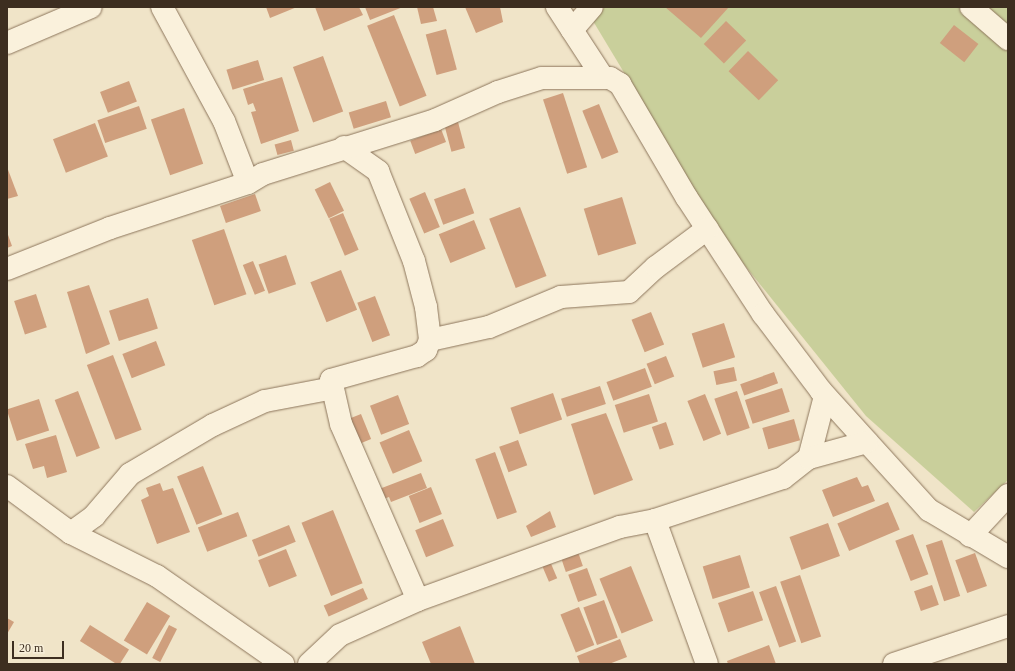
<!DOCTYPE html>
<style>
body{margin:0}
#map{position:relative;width:1015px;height:671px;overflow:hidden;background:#f0e4c8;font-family:Georgia,serif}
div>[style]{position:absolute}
.green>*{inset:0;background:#c9cf9b}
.building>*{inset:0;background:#cf9f7d;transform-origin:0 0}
.roads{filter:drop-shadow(0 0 1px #8d765c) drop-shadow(0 0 1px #8d765c)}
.minor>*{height:22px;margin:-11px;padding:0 11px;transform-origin:11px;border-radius:11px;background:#faf1dc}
span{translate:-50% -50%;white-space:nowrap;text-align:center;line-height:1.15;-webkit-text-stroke:4px #f7eed8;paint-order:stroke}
.frame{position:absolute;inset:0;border:8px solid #3d2e20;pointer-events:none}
.scale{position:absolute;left:12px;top:641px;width:52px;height:18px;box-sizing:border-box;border:2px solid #3d2e20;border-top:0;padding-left:5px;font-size:12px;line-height:14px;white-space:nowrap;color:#3d2e20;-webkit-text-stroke:3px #f7eed8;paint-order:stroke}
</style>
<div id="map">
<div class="green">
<div style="clip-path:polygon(605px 7px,1008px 7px,1008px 480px,974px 512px,866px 416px,726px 242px,593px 21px)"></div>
</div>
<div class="building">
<div style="clip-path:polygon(266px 7px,297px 7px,270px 18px)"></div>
<div style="clip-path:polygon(315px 7px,359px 7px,363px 15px,324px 31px)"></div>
<div style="clip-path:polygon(365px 7px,403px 7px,370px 20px)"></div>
<div style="clip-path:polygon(417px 7px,433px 7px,437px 21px,421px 24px)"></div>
<div style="clip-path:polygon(465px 7px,500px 7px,503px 22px,476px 33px)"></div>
<div style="clip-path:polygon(665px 7px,729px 7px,701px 38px)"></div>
<div style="left:394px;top:15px;width:87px;height:29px;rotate:68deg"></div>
<div style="left:726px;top:21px;width:28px;height:32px;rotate:44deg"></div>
<div style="left:954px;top:25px;width:31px;height:23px;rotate:38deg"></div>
<div style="left:446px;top:29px;width:42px;height:21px;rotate:75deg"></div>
<div style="left:748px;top:51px;width:42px;height:28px;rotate:44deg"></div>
<div style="left:323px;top:56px;width:59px;height:32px;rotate:70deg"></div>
<div style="left:258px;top:60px;width:21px;height:33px;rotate:73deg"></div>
<div style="clip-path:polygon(282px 77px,299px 131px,261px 144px,251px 112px,256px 111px,253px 103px,248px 105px,243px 89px)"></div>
<div style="left:129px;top:81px;width:22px;height:31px;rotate:69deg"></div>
<div style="left:563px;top:93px;width:78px;height:21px;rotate:72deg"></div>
<div style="left:386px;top:101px;width:17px;height:39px;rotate:73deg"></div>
<div style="left:599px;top:104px;width:52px;height:18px;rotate:68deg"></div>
<div style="left:139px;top:106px;width:24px;height:44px;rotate:71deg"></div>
<div style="left:184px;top:108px;width:59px;height:35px;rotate:71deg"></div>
<div style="left:458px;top:122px;width:27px;height:14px;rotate:75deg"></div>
<div style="left:95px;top:123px;width:36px;height:45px;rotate:69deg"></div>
<div style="left:441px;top:129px;width:14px;height:33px;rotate:69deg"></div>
<div style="left:291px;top:140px;width:11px;height:17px;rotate:75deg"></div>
<div style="clip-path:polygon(7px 167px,18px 196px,7px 199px)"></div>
<div style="left:330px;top:182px;width:32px;height:17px;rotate:64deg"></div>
<div style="left:465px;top:188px;width:27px;height:33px;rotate:70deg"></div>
<div style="left:425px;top:192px;width:38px;height:17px;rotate:67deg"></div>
<div style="left:255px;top:194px;width:18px;height:37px;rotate:71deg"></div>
<div style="left:622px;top:197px;width:49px;height:40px;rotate:73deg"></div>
<div style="left:520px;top:207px;width:74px;height:33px;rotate:69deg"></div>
<div style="left:343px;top:213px;width:40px;height:15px;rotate:67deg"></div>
<div style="left:474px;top:220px;width:31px;height:38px;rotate:68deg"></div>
<div style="left:224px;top:229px;width:69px;height:34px;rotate:71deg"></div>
<div style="clip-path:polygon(7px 232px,12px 246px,7px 248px)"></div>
<div style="left:286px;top:255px;width:31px;height:29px;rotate:71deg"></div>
<div style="left:253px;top:261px;width:32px;height:11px;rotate:68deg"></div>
<div style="left:341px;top:270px;width:43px;height:33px;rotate:68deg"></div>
<div style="clip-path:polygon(89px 285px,110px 344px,86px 354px,67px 292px)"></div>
<div style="left:36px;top:294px;width:35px;height:23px;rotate:72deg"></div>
<div style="left:375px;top:296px;width:42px;height:19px;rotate:69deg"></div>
<div style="left:148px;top:298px;width:32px;height:41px;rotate:72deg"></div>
<div style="left:651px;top:312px;width:35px;height:21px;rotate:68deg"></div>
<div style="left:724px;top:323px;width:36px;height:34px;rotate:72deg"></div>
<div style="left:156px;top:341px;width:26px;height:36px;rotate:69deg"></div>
<div style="left:113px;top:355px;width:80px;height:28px;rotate:69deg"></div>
<div style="left:666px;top:356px;width:22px;height:21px;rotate:68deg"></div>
<div style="left:734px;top:367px;width:14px;height:21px;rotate:78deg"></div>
<div style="left:645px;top:368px;width:20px;height:41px;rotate:70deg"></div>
<div style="left:774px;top:372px;width:12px;height:36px;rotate:70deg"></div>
<div style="left:600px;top:386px;width:19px;height:41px;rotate:72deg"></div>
<div style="left:782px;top:388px;width:25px;height:39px;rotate:72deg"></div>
<div style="left:78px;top:391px;width:61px;height:25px;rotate:69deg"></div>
<div style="left:737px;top:391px;width:39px;height:24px;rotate:71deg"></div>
<div style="left:553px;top:393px;width:28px;height:45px;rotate:71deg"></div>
<div style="left:649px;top:394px;width:29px;height:36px;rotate:72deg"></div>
<div style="left:705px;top:394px;width:43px;height:19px;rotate:68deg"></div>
<div style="left:398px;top:395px;width:31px;height:30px;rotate:69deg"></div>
<div style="left:39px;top:399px;width:33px;height:34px;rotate:72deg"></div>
<div style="clip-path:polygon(606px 413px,633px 480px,594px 495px,571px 424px)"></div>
<div style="left:361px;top:414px;width:27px;height:17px;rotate:68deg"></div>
<div style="left:794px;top:419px;width:22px;height:33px;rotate:74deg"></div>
<div style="left:666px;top:422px;width:24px;height:15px;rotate:71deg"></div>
<div style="left:409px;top:430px;width:34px;height:32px;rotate:67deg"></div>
<div style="clip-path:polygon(56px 435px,67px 472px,47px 478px,44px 466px,33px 469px,25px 444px)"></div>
<div style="left:518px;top:440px;width:27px;height:20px;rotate:70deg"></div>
<div style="left:495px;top:452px;width:64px;height:21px;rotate:70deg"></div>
<div style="left:203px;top:466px;width:52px;height:28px;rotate:68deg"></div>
<div style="clip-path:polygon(421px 473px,427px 488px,391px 502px,389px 497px,378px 501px,374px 491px)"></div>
<div style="clip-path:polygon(857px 477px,862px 487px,868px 485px,875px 501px,833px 517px,822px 490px)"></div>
<div style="clip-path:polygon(160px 483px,163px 491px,173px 488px,190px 532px,157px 544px,141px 500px,149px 496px,146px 488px)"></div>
<div style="left:431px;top:487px;width:29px;height:24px;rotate:68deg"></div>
<div style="left:888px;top:502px;width:30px;height:55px;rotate:67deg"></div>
<div style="left:333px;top:510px;width:79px;height:34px;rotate:68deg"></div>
<div style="clip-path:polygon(550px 511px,556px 527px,531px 537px,526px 526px)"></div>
<div style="left:238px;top:512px;width:26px;height:43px;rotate:69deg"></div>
<div style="left:443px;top:519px;width:29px;height:30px;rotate:68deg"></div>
<div style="left:828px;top:523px;width:35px;height:41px;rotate:70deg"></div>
<div style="left:289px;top:525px;width:18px;height:40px;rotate:68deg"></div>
<div style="left:913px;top:534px;width:43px;height:19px;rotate:69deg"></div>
<div style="left:942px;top:540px;width:59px;height:17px;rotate:72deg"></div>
<div style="left:286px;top:549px;width:29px;height:30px;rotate:68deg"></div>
<div style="left:577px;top:549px;width:18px;height:18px;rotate:71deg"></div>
<div style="left:975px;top:553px;width:35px;height:21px;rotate:70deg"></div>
<div style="left:740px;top:555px;width:34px;height:39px;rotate:73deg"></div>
<div style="left:549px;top:559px;width:21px;height:9px;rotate:67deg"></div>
<div style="left:631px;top:566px;width:59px;height:34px;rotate:68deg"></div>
<div style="left:587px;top:568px;width:29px;height:20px;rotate:70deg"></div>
<div style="left:800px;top:575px;width:65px;height:21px;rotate:71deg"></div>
<div style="left:932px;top:585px;width:21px;height:19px;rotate:71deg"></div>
<div style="left:776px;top:586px;width:59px;height:18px;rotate:70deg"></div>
<div style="left:363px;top:588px;width:12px;height:43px;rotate:66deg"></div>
<div style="left:753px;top:591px;width:31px;height:37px;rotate:71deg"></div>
<div style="left:604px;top:600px;width:40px;height:22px;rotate:70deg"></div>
<div style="left:147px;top:602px;width:27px;height:45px;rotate:31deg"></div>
<div style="left:579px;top:607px;width:41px;height:20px;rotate:68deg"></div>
<div style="clip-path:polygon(7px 618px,14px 622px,7px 634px)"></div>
<div style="left:90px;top:625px;width:46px;height:19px;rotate:32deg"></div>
<div style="left:169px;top:625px;width:9px;height:37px;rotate:27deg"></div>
<div style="clip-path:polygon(460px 626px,475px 664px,431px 664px,422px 642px)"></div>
<div style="clip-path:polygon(620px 639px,627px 657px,609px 664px,580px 664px,577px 656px)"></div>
<div style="clip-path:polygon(769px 645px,776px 664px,728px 664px,727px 661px)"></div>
</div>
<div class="roads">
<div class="minor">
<div style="left:162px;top:7px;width:130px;rotate:61.5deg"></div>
<div style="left:224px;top:121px;width:66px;rotate:68.8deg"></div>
<div style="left:557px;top:7px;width:82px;rotate:56.9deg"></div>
<div style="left:971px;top:7px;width:49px;rotate:40.9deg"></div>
<div style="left:572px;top:30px;width:30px;rotate:-49deg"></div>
<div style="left:7px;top:43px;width:91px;rotate:-23.2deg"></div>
<div style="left:344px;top:147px;width:42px;rotate:35.2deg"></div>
<div style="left:378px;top:171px;width:97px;rotate:68.2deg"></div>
<div style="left:414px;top:261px;width:48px;rotate:75.4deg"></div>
<div style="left:426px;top:307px;width:33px;rotate:83deg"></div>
<div style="left:430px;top:340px;width:11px;rotate:112deg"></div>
<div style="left:426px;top:350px;width:11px;rotate:146deg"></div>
<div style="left:417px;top:356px;width:89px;rotate:164.4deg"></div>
<div style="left:331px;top:380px;width:45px;rotate:77.2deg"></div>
<div style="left:341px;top:424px;width:192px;rotate:66.4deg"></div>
<div style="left:7px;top:269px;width:111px;rotate:-21.7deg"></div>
<div style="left:110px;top:228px;width:145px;rotate:-18.1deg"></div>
<div style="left:248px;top:183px;width:17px;rotate:-31deg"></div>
<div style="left:263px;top:174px;width:180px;rotate:-17.4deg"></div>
<div style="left:435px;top:120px;width:69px;rotate:-24deg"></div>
<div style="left:498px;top:92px;width:46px;rotate:-17.7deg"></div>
<div style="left:542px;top:78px;width:68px"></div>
<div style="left:610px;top:78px;width:12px;rotate:31deg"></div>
<div style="left:620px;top:84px;width:132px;rotate:59.6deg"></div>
<div style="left:687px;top:198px;width:139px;rotate:56.8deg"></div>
<div style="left:763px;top:314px;width:96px;rotate:53deg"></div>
<div style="left:821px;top:391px;width:161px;rotate:47.8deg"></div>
<div style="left:929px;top:510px;width:92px;rotate:30.7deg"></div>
<div style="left:430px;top:340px;width:60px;rotate:-12.4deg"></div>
<div style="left:489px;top:327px;width:78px;rotate:-22.6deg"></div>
<div style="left:561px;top:297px;width:68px;rotate:-4.2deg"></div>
<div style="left:629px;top:292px;width:37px;rotate:-43deg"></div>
<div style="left:656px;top:267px;width:64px;rotate:-36.7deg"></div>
<div style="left:809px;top:458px;width:64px;rotate:-75.5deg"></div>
<div style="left:7px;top:486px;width:79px;rotate:36.3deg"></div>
<div style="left:71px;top:533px;width:96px;rotate:26.6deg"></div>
<div style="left:157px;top:576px;width:154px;rotate:34.9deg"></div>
<div style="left:71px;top:533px;width:29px;rotate:-36deg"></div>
<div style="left:94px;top:516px;width:55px;rotate:-49.4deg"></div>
<div style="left:130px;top:474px;width:96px;rotate:-30.6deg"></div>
<div style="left:213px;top:425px;width:57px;rotate:-24.8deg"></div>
<div style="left:265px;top:401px;width:69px;rotate:-10.8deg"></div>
<div style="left:970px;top:536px;width:56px;rotate:-47.2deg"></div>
<div style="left:309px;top:664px;width:42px;rotate:-43.1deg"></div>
<div style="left:340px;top:635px;width:85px;rotate:-24.2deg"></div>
<div style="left:418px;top:600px;width:215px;rotate:-19.9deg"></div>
<div style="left:620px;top:527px;width:36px;rotate:-11deg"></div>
<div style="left:707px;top:664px;width:153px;rotate:-109.9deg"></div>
<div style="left:655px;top:520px;width:135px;rotate:-18.2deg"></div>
<div style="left:783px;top:478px;width:33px;rotate:-38deg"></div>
<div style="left:809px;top:458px;width:60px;rotate:-15.4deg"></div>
<div style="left:894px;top:664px;width:120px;rotate:-18.4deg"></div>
</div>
</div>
<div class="frame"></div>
<div class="scale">20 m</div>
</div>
